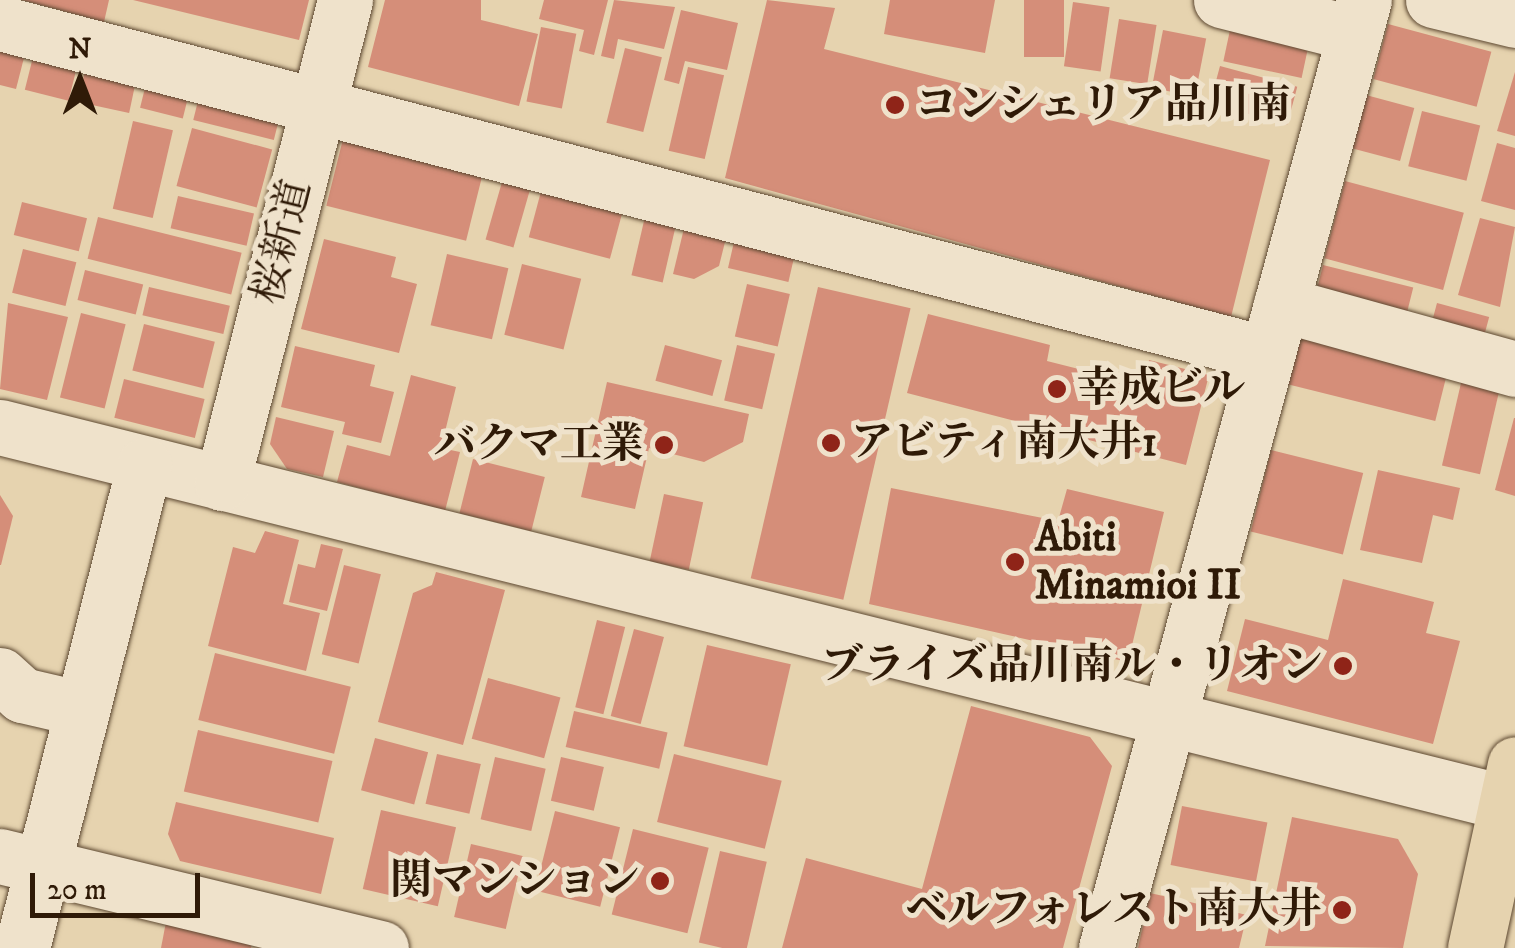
<!DOCTYPE html>
<meta charset="utf-8">
<style>
body{margin:0}
#map{position:relative;width:1515px;height:948px;overflow:hidden;background:#e6d3af;font-family:"IM FELL DW Pica","Noto Serif JP",serif}
div>[style]{position:absolute}
.building>*{inset:0;background:#d58e79;transform-origin:0 0}
.roads{filter:drop-shadow(0 0 2px #5d4831) drop-shadow(0 0 2px #5d4831)}
.minor>*{height:55px;margin:-27.5px;padding:0 27.5px;transform-origin:27.5px;border-radius:27.5px;background:#efe2cb}
.highway>*{height:55px;margin:-27.5px;padding:0 27.5px;transform-origin:27.5px;border-radius:27.5px;background:#e6d3af}
.dots>*{width:28px;height:28px;translate:-50% -50%;box-sizing:border-box;border:5px solid #efe2cb;border-radius:50%}
span{translate:-50% -50%;white-space:nowrap;text-align:center;line-height:1.15;-webkit-text-stroke:10px #efe2cb;paint-order:stroke}
.poi-label{font-size:42px;color:#2f1a07;font-weight:700}
.left{translate:0 -50%;text-align:left}
.right{translate:-100% -50%;text-align:right}
.street-label{font-size:42px;color:#2f1a07}
.north{position:absolute;left:30px;top:30px;width:100px;height:100px;-webkit-text-stroke:8px #efe2cb;paint-order:stroke;rotate:0deg;font-size:28px;font-weight:700;line-height:40px;text-align:center;color:#2f1a07}
.north::after{content:'';display:block;margin:auto;width:35px;height:45px;background:#2f1a07;clip-path:polygon(50% 0,100% 100%,50% 72%,0 100%)}
.scale{position:absolute;left:30px;top:873px;width:170px;height:45px;box-sizing:border-box;border:5px solid #2f1a07;border-top:0;padding-left:12px;font-size:30px;line-height:35px;white-space:nowrap;color:#2f1a07;-webkit-text-stroke:8px #efe2cb;paint-order:stroke}
</style>
<div id="map">
<div class="building">
<div style="clip-path:polygon(22px 0,109px 0,104px 22px)"></div>
<div style="clip-path:polygon(133px 0,309px 0,299px 40px)"></div>
<div style="clip-path:polygon(385px 0,481px 0,481px 20px,538px 34px,519px 106px,368px 67px)"></div>
<div style="clip-path:polygon(544px 0,608px 0,594px 55px,579px 51px,584px 30px,539px 19px)"></div>
<div style="clip-path:polygon(614px 0,675px 7px,664px 49px,618px 39px,614px 59px,601px 56px)"></div>
<div style="clip-path:polygon(767px 0,835px 8px,824px 49px,1270px 160px,1231px 317px,725px 178px)"></div>
<div style="clip-path:polygon(890px 0,995px 0,985px 53px,884px 34px)"></div>
<div style="left:1024px;top:0;width:40px;height:57px"></div>
<div style="left:1073px;top:2px;width:37px;height:65px;rotate:8deg"></div>
<div style="clip-path:polygon(681px 10px,738px 23px,727px 70px,685px 61px,679px 84px,664px 80px)"></div>
<div style="left:1119px;top:19px;width:38px;height:60px;rotate:9deg"></div>
<div style="left:1388px;top:24px;width:107px;height:57px;rotate:15deg"></div>
<div style="left:541px;top:27px;width:36px;height:76px;rotate:11deg"></div>
<div style="left:1163px;top:30px;width:44px;height:59px;rotate:11deg"></div>
<div style="left:1230px;top:30px;width:80px;height:32px;rotate:12deg"></div>
<div style="clip-path:polygon(0 40px,27px 46px,16px 89px,0 85px)"></div>
<div style="left:625px;top:48px;width:38px;height:77px;rotate:14deg"></div>
<div style="left:35px;top:49px;width:45px;height:42px;rotate:14deg"></div>
<div style="left:87px;top:61px;width:52px;height:42px;rotate:12deg"></div>
<div style="left:1220px;top:66px;width:80px;height:39px;rotate:15deg"></div>
<div style="left:688px;top:67px;width:37px;height:86px;rotate:13deg"></div>
<div style="left:150px;top:68px;width:44px;height:41px;rotate:14deg"></div>
<div style="clip-path:polygon(1515px 72px,1515px 136px,1497px 131px)"></div>
<div style="left:202px;top:85px;width:83px;height:36px;rotate:14deg"></div>
<div style="left:1366px;top:95px;width:50px;height:55px;rotate:15deg"></div>
<div style="left:1422px;top:111px;width:60px;height:57px;rotate:14deg"></div>
<div style="left:133px;top:121px;width:41px;height:90px;rotate:13deg"></div>
<div style="left:192px;top:128px;width:83px;height:60px;rotate:15deg"></div>
<div style="left:344px;top:135px;width:144px;height:73px;rotate:14deg"></div>
<div style="clip-path:polygon(1497px 143px,1515px 148px,1515px 210px,1481px 201px)"></div>
<div style="left:504px;top:175px;width:29px;height:67px;rotate:16deg"></div>
<div style="left:1345px;top:181px;width:123px;height:80px;rotate:15deg"></div>
<div style="left:543px;top:184px;width:84px;height:55px;rotate:15deg"></div>
<div style="left:178px;top:196px;width:78px;height:33px;rotate:13deg"></div>
<div style="left:22px;top:202px;width:67px;height:34px;rotate:14deg"></div>
<div style="left:647px;top:208px;width:32px;height:69px;rotate:13deg"></div>
<div style="clip-path:polygon(687px 216px,729px 226px,719px 266px,694px 279px,673px 274px)"></div>
<div style="left:98px;top:217px;width:148px;height:43px;rotate:14deg"></div>
<div style="clip-path:polygon(1480px 218px,1515px 227px,1500px 307px,1458px 295px)"></div>
<div style="left:737px;top:229px;width:62px;height:40px;rotate:13deg"></div>
<div style="clip-path:polygon(324px 239px,396px 257px,391px 277px,417px 284px,399px 353px,301px 329px)"></div>
<div style="left:23px;top:249px;width:55px;height:45px;rotate:14deg"></div>
<div style="left:447px;top:254px;width:63px;height:73px;rotate:13deg"></div>
<div style="left:522px;top:264px;width:61px;height:73px;rotate:14deg"></div>
<div style="left:1323px;top:265px;width:93px;height:39px;rotate:14deg"></div>
<div style="left:85px;top:270px;width:60px;height:31px;rotate:14deg"></div>
<div style="left:747px;top:284px;width:44px;height:54px;rotate:13deg"></div>
<div style="left:149px;top:287px;width:83px;height:29px;rotate:13deg"></div>
<div style="left:818px;top:287px;width:95px;height:299px;rotate:13deg"></div>
<div style="clip-path:polygon(8px 303px,68px 317px,47px 400px,0 389px)"></div>
<div style="left:1437px;top:303px;width:54px;height:31px;rotate:15deg"></div>
<div style="left:81px;top:313px;width:46px;height:87px;rotate:14deg"></div>
<div style="clip-path:polygon(928px 314px,1050px 345px,1047px 361px,1142px 385px,1149px 360px,1209px 375px,1186px 465px,907px 393px)"></div>
<div style="left:1303px;top:323px;width:152px;height:63px;rotate:14deg"></div>
<div style="left:144px;top:324px;width:73px;height:48px;rotate:14deg"></div>
<div style="left:665px;top:345px;width:59px;height:37px;rotate:15deg"></div>
<div style="left:737px;top:345px;width:39px;height:57px;rotate:13deg"></div>
<div style="clip-path:polygon(295px 346px,375px 365px,370px 386px,394px 392px,381px 443px,342px 434px,345px 422px,281px 407px)"></div>
<div style="left:1464px;top:370px;width:39px;height:98px;rotate:13deg"></div>
<div style="clip-path:polygon(411px 375px,456px 387px,441px 448px,460px 452px,445px 511px,337px 482px,347px 445px,390px 456px)"></div>
<div style="left:124px;top:379px;width:83px;height:40px;rotate:14deg"></div>
<div style="clip-path:polygon(607px 382px,749px 414px,743px 442px,704px 462px,649px 448px,635px 509px,581px 497px)"></div>
<div style="clip-path:polygon(276px 417px,334px 431px,323px 477px,287px 469px,270px 444px)"></div>
<div style="clip-path:polygon(1514px 418px,1515px 418px,1515px 496px,1495px 490px)"></div>
<div style="left:1271px;top:450px;width:95px;height:84px;rotate:14deg"></div>
<div style="left:473px;top:459px;width:74px;height:56px;rotate:14deg"></div>
<div style="clip-path:polygon(1378px 470px,1460px 488px,1453px 520px,1433px 515px,1422px 563px,1360px 550px)"></div>
<div style="clip-path:polygon(891px 488px,1058px 521px,1067px 489px,1164px 512px,1128px 662px,869px 604px)"></div>
<div style="left:664px;top:494px;width:40px;height:69px;rotate:12deg"></div>
<div style="clip-path:polygon(0 495px,13px 516px,1px 565px,0 565px)"></div>
<div style="clip-path:polygon(265px 531px,299px 540px,283px 604px,320px 613px,306px 671px,208px 646px,233px 547px,255px 553px)"></div>
<div style="clip-path:polygon(321px 544px,343px 549px,327px 611px,289px 602px,298px 564px,315px 568px)"></div>
<div style="left:344px;top:565px;width:38px;height:92px;rotate:14deg"></div>
<div style="clip-path:polygon(436px 572px,505px 590px,463px 745px,378px 722px,413px 593px,432px 585px)"></div>
<div style="clip-path:polygon(1343px 579px,1434px 602px,1426px 633px,1460px 641px,1433px 744px,1227px 691px,1245px 619px,1328px 640px)"></div>
<div style="left:597px;top:620px;width:29px;height:90px;rotate:14deg"></div>
<div style="left:634px;top:629px;width:31px;height:90px;rotate:15deg"></div>
<div style="left:707px;top:645px;width:86px;height:104px;rotate:13deg"></div>
<div style="left:215px;top:653px;width:140px;height:69px;rotate:14deg"></div>
<div style="left:488px;top:678px;width:75px;height:63px;rotate:15deg"></div>
<div style="clip-path:polygon(971px 706px,1090px 737px,1112px 766px,1063px 948px,782px 948px,806px 858px,922px 889px)"></div>
<div style="left:574px;top:711px;width:96px;height:37px;rotate:13deg"></div>
<div style="left:198px;top:730px;width:138px;height:63px;rotate:13deg"></div>
<div style="left:375px;top:738px;width:55px;height:54px;rotate:15deg"></div>
<div style="left:437px;top:754px;width:45px;height:51px;rotate:13deg"></div>
<div style="left:674px;top:754px;width:111px;height:70px;rotate:14deg"></div>
<div style="left:495px;top:757px;width:52px;height:64px;rotate:13deg"></div>
<div style="left:561px;top:757px;width:44px;height:45px;rotate:13deg"></div>
<div style="clip-path:polygon(176px 802px,334px 838px,321px 894px,180px 861px,168px 834px)"></div>
<div style="left:1182px;top:806px;width:87px;height:60px;rotate:11deg"></div>
<div style="left:381px;top:810px;width:77px;height:81px;rotate:13deg"></div>
<div style="left:555px;top:811px;width:67px;height:82px;rotate:14deg"></div>
<div style="clip-path:polygon(1292px 817px,1398px 839px,1418px 874px,1403px 948px,1265px 946px)"></div>
<div style="left:633px;top:829px;width:78px;height:88px;rotate:14deg"></div>
<div style="left:471px;top:844px;width:53px;height:75px;rotate:13deg"></div>
<div style="left:720px;top:851px;width:48px;height:94px;rotate:13deg"></div>
<div style="clip-path:polygon(1150px 893px,1247px 915px,1239px 948px,1138px 948px)"></div>
<div style="clip-path:polygon(166px 922px,252px 943px,251px 948px,161px 948px)"></div>
</div>
<div class="roads">
<div class="minor">
<div style="left:1221px;top:0;width:138px;rotate:14.2deg"></div>
<div style="left:1433px;top:0;width:84px;rotate:13.7deg"></div>
<div style="left:0;top:23px;width:1310px;rotate:14.64deg"></div>
<div style="left:1281px;top:304px;width:243px;rotate:15.5deg"></div>
<div style="left:0;top:427px;width:1561px;rotate:14.01deg"></div>
<div style="left:222px;top:483px;width:498px;rotate:-75.7deg"></div>
<div style="left:0;top:675px;width:30px;rotate:42deg"></div>
<div style="left:22px;top:695px;width:62px;rotate:13.1deg"></div>
<div style="left:0;top:856px;width:392px;rotate:13.6deg"></div>
<div style="left:22px;top:948px;width:498px;rotate:-75.8deg"></div>
<div style="left:1106px;top:948px;width:982px;rotate:-74.78deg"></div>
</div>
<div class="highway">
<div style="left:1475px;top:948px;width:188px;rotate:-77.7deg"></div>
</div>
</div>
<div class="dots">
<div style="left:895px;top:105px;background:#8f2418"></div>
<div style="left:1057px;top:389px;background:#8f2418"></div>
<div style="left:831px;top:443px;background:#8f2418"></div>
<div style="left:664px;top:445px;background:#8f2418"></div>
<div style="left:1015px;top:562px;background:#8f2418"></div>
<div style="left:1343px;top:666px;background:#8f2418"></div>
<div style="left:660px;top:881px;background:#8f2418"></div>
<div style="left:1342px;top:910px;background:#8f2418"></div>
</div>
<div class="poi-label">
<span class="left" style="left:915px;top:105px">コンシェリア品川南</span>
<span class="left" style="left:1077px;top:389px">幸成ビル</span>
<span class="left" style="left:851px;top:443px">アビティ南大井1</span>
<span class="right" style="left:644px;top:445px">バクマ工業</span>
<span class="left" style="left:1035px;top:562px">Abiti<br>Minamioi II</span>
<span class="right" style="left:1323px;top:666px">ブライズ品川南ル・リオン</span>
<span class="right" style="left:640px;top:881px">関マンション</span>
<span class="right" style="left:1322px;top:910px">ベルフォレスト南大井</span>
</div>
<div class="street-label">
<span style="left:283px;top:242px;rotate:-76deg">桜新道</span>
</div>
<div class="north">N</div>
<div class="scale">20 m</div>
</div>
